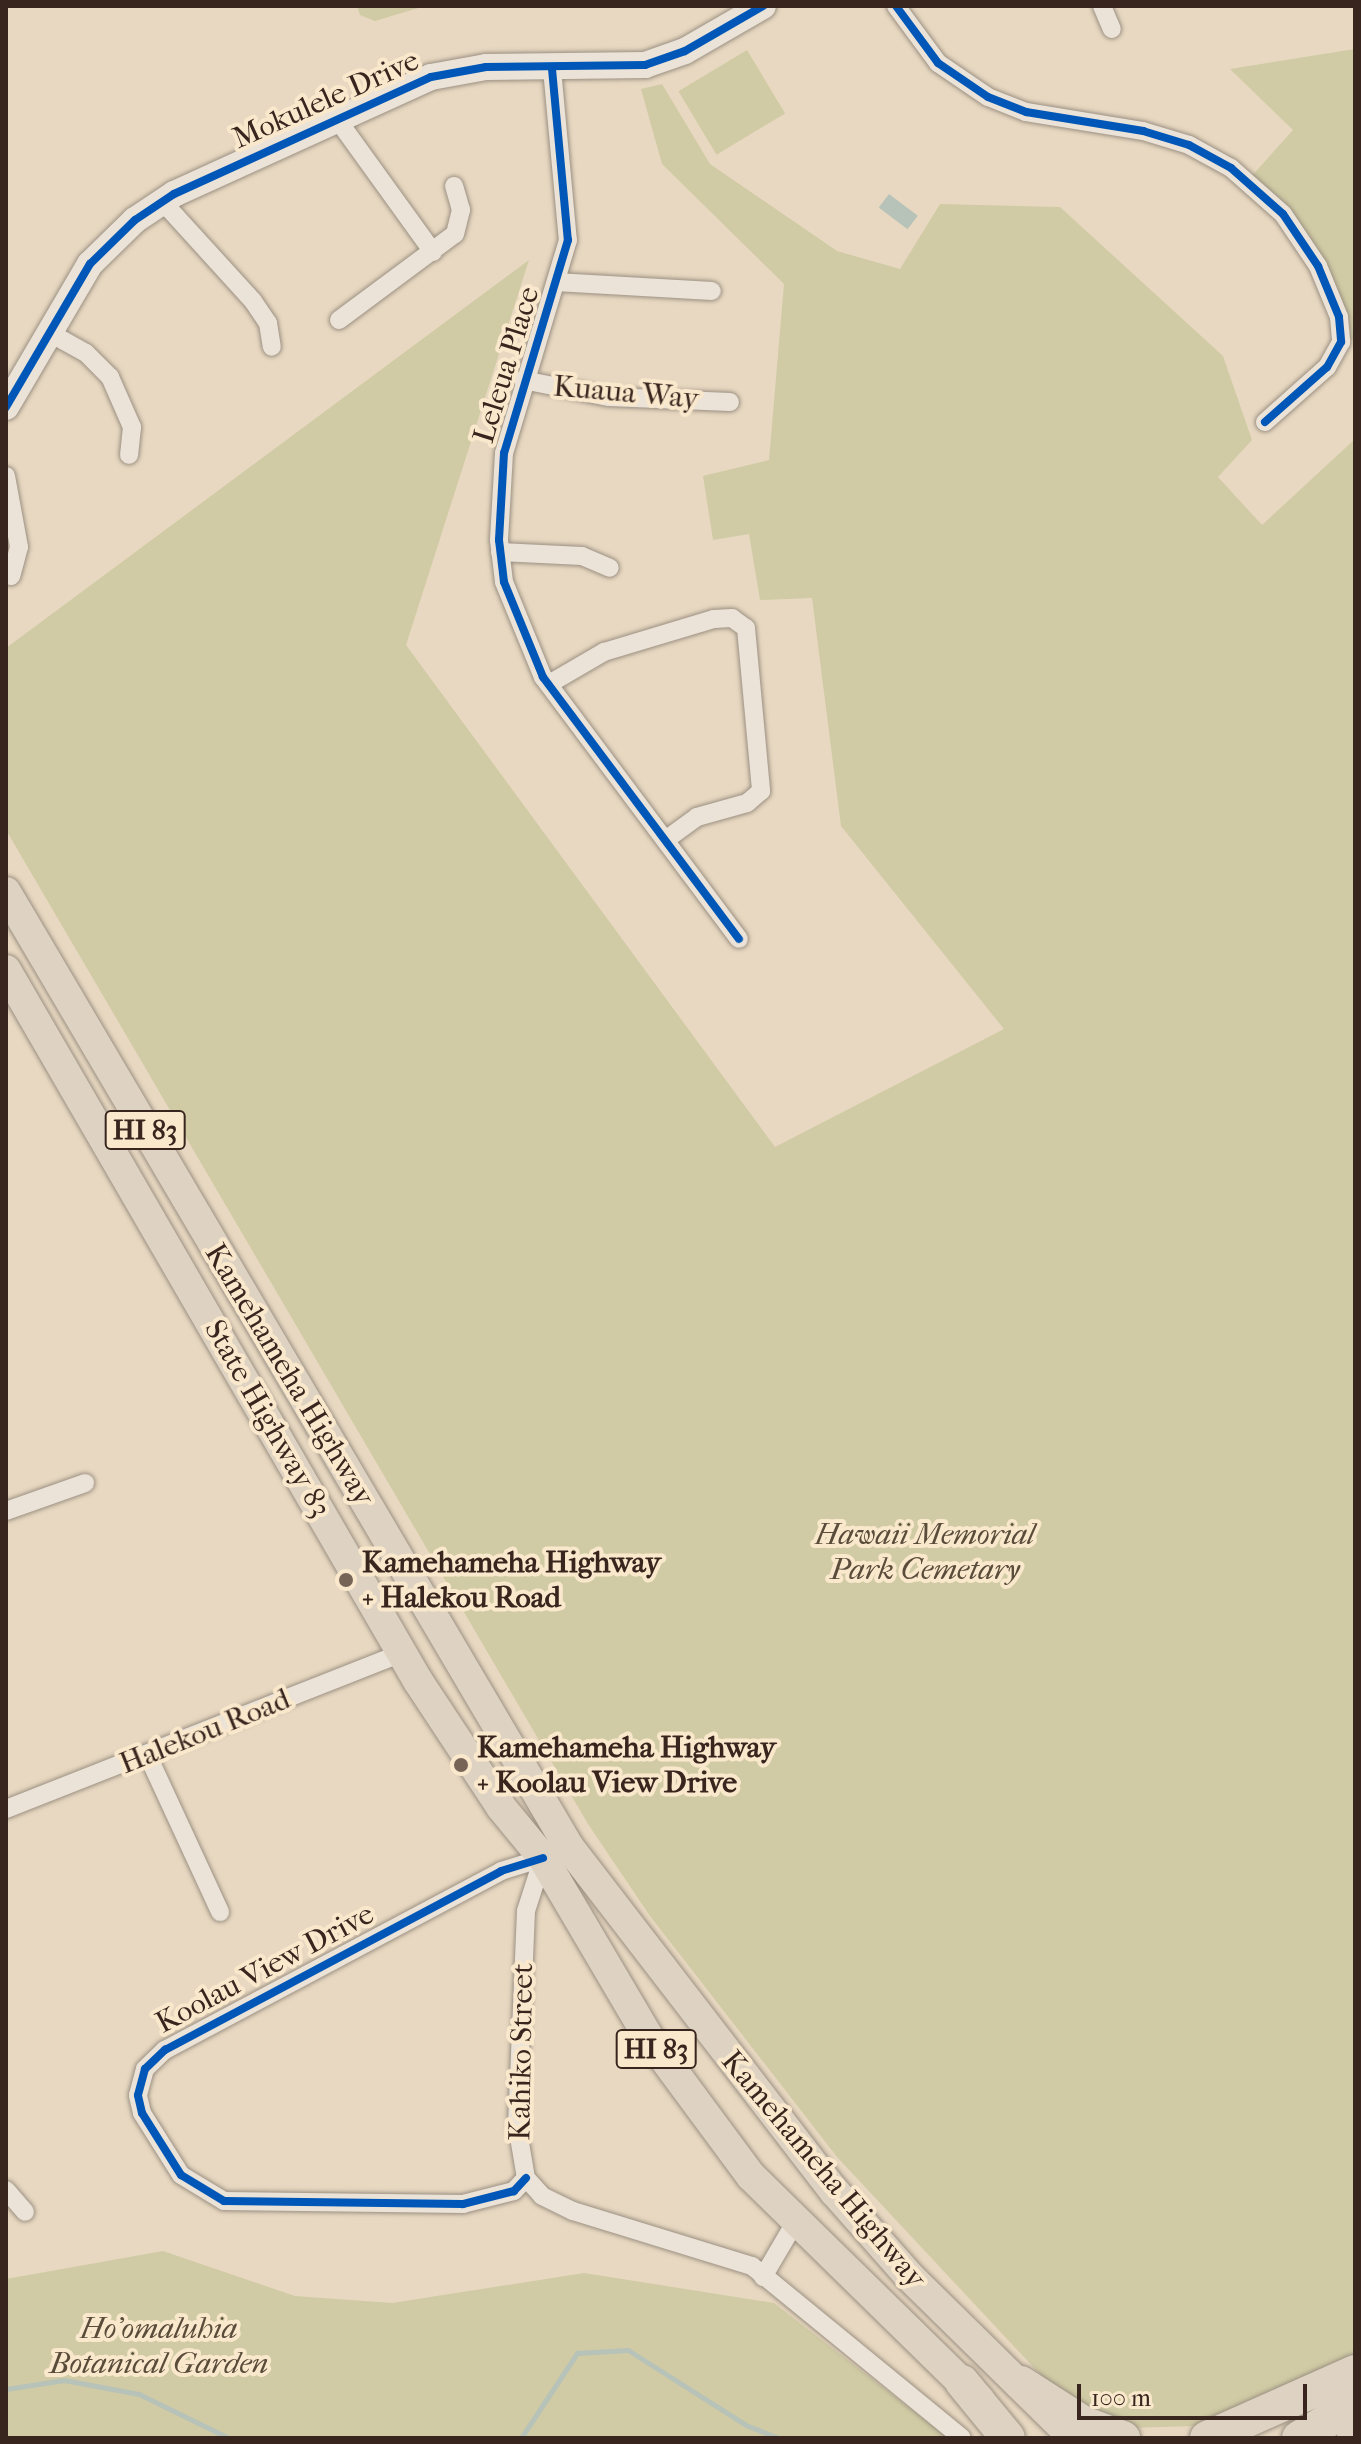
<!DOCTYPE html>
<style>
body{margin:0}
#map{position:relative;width:1361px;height:2444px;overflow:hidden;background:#e8d8c1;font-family:"IM FELL French Canon",serif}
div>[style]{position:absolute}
.green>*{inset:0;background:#d0cba4;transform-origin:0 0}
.water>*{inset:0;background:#b7c2b9;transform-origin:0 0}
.stream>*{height:5px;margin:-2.5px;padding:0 2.5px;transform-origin:2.5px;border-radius:2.5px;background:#b7c2b9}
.roads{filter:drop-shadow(0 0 2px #9b9082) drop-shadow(0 0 2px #9b9082)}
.street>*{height:18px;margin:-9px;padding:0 9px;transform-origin:9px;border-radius:9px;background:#ebe3d7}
.secondary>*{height:26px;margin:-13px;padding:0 13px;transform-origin:13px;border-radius:13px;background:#ebe3d7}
.primary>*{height:30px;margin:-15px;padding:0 15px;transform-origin:15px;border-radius:15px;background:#ded3c2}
.highway>*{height:34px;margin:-17px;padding:0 17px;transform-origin:17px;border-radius:17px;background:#ded3c2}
.cycleway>*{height:8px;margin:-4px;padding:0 4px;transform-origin:4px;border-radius:4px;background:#0057b8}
.dots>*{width:22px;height:22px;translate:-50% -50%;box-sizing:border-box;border:4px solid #fae8cc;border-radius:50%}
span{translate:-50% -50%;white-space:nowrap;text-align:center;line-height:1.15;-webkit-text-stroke:8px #fae8cc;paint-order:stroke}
.shield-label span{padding:2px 6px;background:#fae8cc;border:2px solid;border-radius:6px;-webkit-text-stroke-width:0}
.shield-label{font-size:28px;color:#38251e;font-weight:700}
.street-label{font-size:30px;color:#38251e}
.park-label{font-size:30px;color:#594c3a;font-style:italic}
.poi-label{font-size:30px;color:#38251e;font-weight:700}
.left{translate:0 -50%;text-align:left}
.frame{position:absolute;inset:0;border:8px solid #38251e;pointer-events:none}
.scale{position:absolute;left:1077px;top:2384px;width:230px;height:36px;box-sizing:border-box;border:4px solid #38251e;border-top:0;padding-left:10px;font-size:24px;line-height:28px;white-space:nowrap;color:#38251e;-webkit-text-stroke:6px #fae8cc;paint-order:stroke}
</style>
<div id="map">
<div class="green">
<div style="clip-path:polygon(357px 6px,425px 6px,375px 21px,360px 15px)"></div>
<div style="clip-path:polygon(1355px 49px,1355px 341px,1339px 334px,1297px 223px,1249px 179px,1293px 130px,1230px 69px)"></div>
<div style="left:747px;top:50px;width:74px;height:80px;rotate:59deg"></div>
<div style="clip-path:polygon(662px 84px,710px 164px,837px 251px,900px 269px,940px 204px,1060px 207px,1223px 356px,1252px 440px,1218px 477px,1262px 525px,1355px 439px,1355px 2356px,1197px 2426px,1126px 2428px,1052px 2387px,837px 2157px,650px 1916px,588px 1824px,6px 830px,6px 648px,529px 260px,406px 645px,775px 1147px,1004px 1029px,841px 826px,812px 598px,760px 600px,749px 534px,713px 540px,703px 476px,769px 460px,784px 284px,662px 164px,641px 89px)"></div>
<div style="clip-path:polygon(163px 2251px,295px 2296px,392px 2303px,584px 2273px,774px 2303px,948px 2438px,6px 2438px,6px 2279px)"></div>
</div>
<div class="water">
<div style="left:889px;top:194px;width:36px;height:17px;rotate:37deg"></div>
</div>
<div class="stream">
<div style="left:6px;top:2389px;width:59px;rotate:-8.8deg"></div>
<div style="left:64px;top:2380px;width:76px;rotate:10.6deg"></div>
<div style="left:139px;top:2394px;width:100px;rotate:26.1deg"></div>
<div style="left:521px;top:2438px;width:102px;rotate:-56.6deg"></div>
<div style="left:577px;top:2353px;width:51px;rotate:-3.4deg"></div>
<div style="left:628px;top:2350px;width:140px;rotate:32.4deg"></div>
<div style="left:746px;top:2425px;width:35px;rotate:22deg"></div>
</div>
<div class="roads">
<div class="street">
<div style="left:896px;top:6px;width:71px;rotate:53.6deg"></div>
<div style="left:938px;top:63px;width:60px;rotate:34.2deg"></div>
<div style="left:988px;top:97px;width:41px;rotate:21.5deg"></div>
<div style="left:1026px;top:112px;width:119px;rotate:9.2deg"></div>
<div style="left:1143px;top:131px;width:48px;rotate:16.9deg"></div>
<div style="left:1189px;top:145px;width:48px;rotate:28.7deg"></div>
<div style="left:1231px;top:168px;width:69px;rotate:41.5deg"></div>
<div style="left:1283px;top:214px;width:63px;rotate:56.1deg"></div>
<div style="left:1318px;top:266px;width:55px;rotate:67.6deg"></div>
<div style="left:1339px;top:317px;width:25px;rotate:85deg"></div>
<div style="left:1341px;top:342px;width:29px;rotate:119deg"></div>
<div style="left:1327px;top:367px;width:83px;rotate:138.4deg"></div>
<div style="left:1102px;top:6px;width:25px;rotate:67deg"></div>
<div style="left:552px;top:69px;width:172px;rotate:84.7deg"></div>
<div style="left:568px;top:240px;width:222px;rotate:106.7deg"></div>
<div style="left:504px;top:453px;width:87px;rotate:93.3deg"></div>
<div style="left:499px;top:540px;width:42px;rotate:83.2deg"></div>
<div style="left:504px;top:582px;width:103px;rotate:67.7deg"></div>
<div style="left:543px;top:677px;width:327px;rotate:53.2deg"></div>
<div style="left:337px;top:119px;width:164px;rotate:54.2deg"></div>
<div style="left:162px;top:201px;width:135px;rotate:47.7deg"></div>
<div style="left:253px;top:301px;width:27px;rotate:56deg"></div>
<div style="left:268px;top:323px;width:24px;rotate:81deg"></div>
<div style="left:556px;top:282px;width:156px;rotate:3.3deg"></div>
<div style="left:339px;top:320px;width:144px;rotate:-36.6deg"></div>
<div style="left:455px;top:234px;width:25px;rotate:-76deg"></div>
<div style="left:461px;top:210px;width:25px;rotate:-106deg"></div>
<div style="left:48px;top:332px;width:43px;rotate:28.9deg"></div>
<div style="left:86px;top:353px;width:34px;rotate:45deg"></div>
<div style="left:110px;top:377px;width:55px;rotate:66.3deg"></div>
<div style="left:132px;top:427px;width:28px;rotate:96deg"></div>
<div style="left:523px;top:380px;width:88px;rotate:11.2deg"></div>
<div style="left:609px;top:397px;width:121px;rotate:2.4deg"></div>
<div style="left:6px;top:476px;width:72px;rotate:79.6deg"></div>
<div style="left:19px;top:547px;width:30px;rotate:105deg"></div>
<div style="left:500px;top:552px;width:82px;rotate:2.8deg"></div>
<div style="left:582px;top:556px;width:30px;rotate:23deg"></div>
<div style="left:549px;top:684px;width:64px;rotate:-30.2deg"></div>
<div style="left:604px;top:652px;width:115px;rotate:-16.7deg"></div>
<div style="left:714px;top:619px;width:18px;rotate:-3deg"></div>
<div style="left:732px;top:618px;width:17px;rotate:36deg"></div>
<div style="left:746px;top:628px;width:164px;rotate:84.7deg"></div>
<div style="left:761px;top:791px;width:18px;rotate:139deg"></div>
<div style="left:747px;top:803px;width:52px;rotate:164.4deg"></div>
<div style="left:697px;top:817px;width:39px;rotate:144deg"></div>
<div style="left:6px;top:1511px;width:84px;rotate:-19.5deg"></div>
<div style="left:148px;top:1756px;width:172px;rotate:65.2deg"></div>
<div style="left:6px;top:1809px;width:427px;rotate:-21.5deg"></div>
<div style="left:543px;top:1858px;width:56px;rotate:107.8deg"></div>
<div style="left:526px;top:1911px;width:214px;rotate:92.4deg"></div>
<div style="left:517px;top:2125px;width:54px;rotate:80.4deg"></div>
<div style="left:526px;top:2178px;width:24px;rotate:48deg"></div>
<div style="left:542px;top:2196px;width:34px;rotate:26deg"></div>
<div style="left:573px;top:2211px;width:187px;rotate:17.1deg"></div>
<div style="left:752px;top:2266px;width:271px;rotate:39.3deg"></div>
<div style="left:526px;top:2178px;width:18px;rotate:133deg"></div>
<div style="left:514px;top:2191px;width:53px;rotate:165.7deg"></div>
<div style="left:463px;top:2204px;width:239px;rotate:-179.3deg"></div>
<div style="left:224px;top:2201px;width:50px;rotate:-148.8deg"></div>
<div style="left:181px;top:2175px;width:73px;rotate:-122.2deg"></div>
<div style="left:142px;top:2113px;width:18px;rotate:-103deg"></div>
<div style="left:138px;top:2095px;width:27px;rotate:-75deg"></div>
<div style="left:145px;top:2069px;width:28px;rotate:-44deg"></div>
<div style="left:165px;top:2050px;width:381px;rotate:-28deg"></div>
<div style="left:501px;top:1871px;width:44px;rotate:-17.2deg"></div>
<div style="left:6px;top:2190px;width:29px;rotate:49deg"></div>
<div style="left:763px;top:2277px;width:67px;rotate:-59.6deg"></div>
</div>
<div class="secondary">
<div style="left:6px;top:407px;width:166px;rotate:-59.6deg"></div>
<div style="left:90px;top:264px;width:63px;rotate:-44.4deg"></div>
<div style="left:135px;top:220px;width:47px;rotate:-33.7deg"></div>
<div style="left:174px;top:194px;width:282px;rotate:-24.5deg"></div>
<div style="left:431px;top:77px;width:56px;rotate:-10.3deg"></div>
<div style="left:486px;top:67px;width:159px;rotate:-0.7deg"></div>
<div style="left:645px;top:65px;width:42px;rotate:-19.3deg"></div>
<div style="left:685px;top:51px;width:90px;rotate:-30deg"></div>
</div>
<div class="primary">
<div style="left:6px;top:892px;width:1109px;rotate:59.48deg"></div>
<div style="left:569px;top:1847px;width:436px;rotate:52.4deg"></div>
<div style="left:835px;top:2192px;width:112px;rotate:48.6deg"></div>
<div style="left:909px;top:2276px;width:231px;rotate:44.5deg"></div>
<div style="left:6px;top:970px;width:822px;rotate:59.91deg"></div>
<div style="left:418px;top:1681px;width:151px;rotate:56.6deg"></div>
<div style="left:501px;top:1807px;width:66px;rotate:50.5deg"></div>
<div style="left:543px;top:1858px;width:212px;rotate:59.5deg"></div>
<div style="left:651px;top:2041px;width:168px;rotate:53.5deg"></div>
<div style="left:751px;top:2176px;width:319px;rotate:44.4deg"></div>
</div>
<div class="highway">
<div style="left:962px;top:2382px;width:72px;rotate:50.6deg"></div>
<div style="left:1021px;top:2383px;width:74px;rotate:32.8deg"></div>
<div style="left:1083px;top:2423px;width:43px;rotate:20.6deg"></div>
<div style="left:1207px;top:2438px;width:162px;rotate:-24deg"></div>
<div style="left:1299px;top:2438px;width:66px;rotate:-31.3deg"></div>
<div style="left:1354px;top:2438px;width:1px;rotate:-45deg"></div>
</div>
</div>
<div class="cycleway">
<div style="left:896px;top:6px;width:71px;rotate:53.6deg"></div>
<div style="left:938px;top:63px;width:60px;rotate:34.2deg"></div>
<div style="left:988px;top:97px;width:41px;rotate:21.5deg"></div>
<div style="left:1026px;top:112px;width:119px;rotate:9.2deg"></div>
<div style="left:1143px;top:131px;width:48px;rotate:16.9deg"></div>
<div style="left:1189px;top:145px;width:48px;rotate:28.7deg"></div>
<div style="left:1231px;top:168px;width:69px;rotate:41.5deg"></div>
<div style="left:1283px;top:214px;width:63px;rotate:56.1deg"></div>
<div style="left:1318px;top:266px;width:55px;rotate:67.6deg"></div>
<div style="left:1339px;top:317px;width:25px;rotate:85deg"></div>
<div style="left:1341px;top:342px;width:29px;rotate:119deg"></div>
<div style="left:1327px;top:367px;width:83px;rotate:138.4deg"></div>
<div style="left:552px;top:69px;width:172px;rotate:84.7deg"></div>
<div style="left:568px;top:240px;width:222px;rotate:106.7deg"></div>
<div style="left:504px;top:453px;width:87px;rotate:93.3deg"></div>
<div style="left:499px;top:540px;width:42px;rotate:83.2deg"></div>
<div style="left:504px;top:582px;width:103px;rotate:67.7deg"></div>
<div style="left:543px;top:677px;width:327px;rotate:53.2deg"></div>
<div style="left:6px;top:407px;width:166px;rotate:-59.6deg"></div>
<div style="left:90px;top:264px;width:63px;rotate:-44.4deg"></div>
<div style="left:135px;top:220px;width:47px;rotate:-33.7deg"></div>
<div style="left:174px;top:194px;width:282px;rotate:-24.5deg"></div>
<div style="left:431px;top:77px;width:56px;rotate:-10.3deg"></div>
<div style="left:486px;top:67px;width:159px;rotate:-0.7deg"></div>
<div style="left:645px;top:65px;width:42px;rotate:-19.3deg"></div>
<div style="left:685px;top:51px;width:90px;rotate:-30deg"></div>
<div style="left:526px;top:2178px;width:18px;rotate:133deg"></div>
<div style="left:514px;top:2191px;width:53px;rotate:165.7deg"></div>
<div style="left:463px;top:2204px;width:239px;rotate:-179.3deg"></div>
<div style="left:224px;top:2201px;width:50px;rotate:-148.8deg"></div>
<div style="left:181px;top:2175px;width:73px;rotate:-122.2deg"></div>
<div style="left:142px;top:2113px;width:18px;rotate:-103deg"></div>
<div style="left:138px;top:2095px;width:27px;rotate:-75deg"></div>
<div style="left:145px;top:2069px;width:28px;rotate:-44deg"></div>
<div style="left:165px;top:2050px;width:381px;rotate:-28deg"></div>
<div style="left:501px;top:1871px;width:44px;rotate:-17.2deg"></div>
</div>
<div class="dots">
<div style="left:346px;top:1580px;background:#766457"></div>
<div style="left:461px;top:1765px;background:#766457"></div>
</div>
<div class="shield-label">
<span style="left:145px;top:1130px">HI 83</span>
<span style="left:656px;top:2049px">HI 83</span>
</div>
<div class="street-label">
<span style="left:326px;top:100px;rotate:-24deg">Mokulele Drive</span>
<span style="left:507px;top:365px;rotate:-73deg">Leleua Place</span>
<span style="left:626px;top:393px;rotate:5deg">Kuaua Way</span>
<span style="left:289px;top:1375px;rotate:59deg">Kamehameha Highway</span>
<span style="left:267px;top:1419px;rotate:60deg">State Highway 83</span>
<span style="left:205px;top:1732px;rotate:-22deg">Halekou Road</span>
<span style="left:265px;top:1969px;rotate:-28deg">Koolau View Drive</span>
<span style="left:522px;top:2052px;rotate:-89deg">Kahiko Street</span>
<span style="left:823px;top:2170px;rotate:50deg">Kamehameha Highway</span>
</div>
<div class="park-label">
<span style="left:925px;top:1552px">Hawaii Memorial<br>Park Cemetary</span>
<span style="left:159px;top:2346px">Ho'omaluhia<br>Botanical Garden</span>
</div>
<div class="poi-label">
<span class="left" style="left:362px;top:1580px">Kamehameha Highway<br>+ Halekou Road</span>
<span class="left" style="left:477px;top:1765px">Kamehameha Highway<br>+ Koolau View Drive</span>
</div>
<div class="frame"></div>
<div class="scale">100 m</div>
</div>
